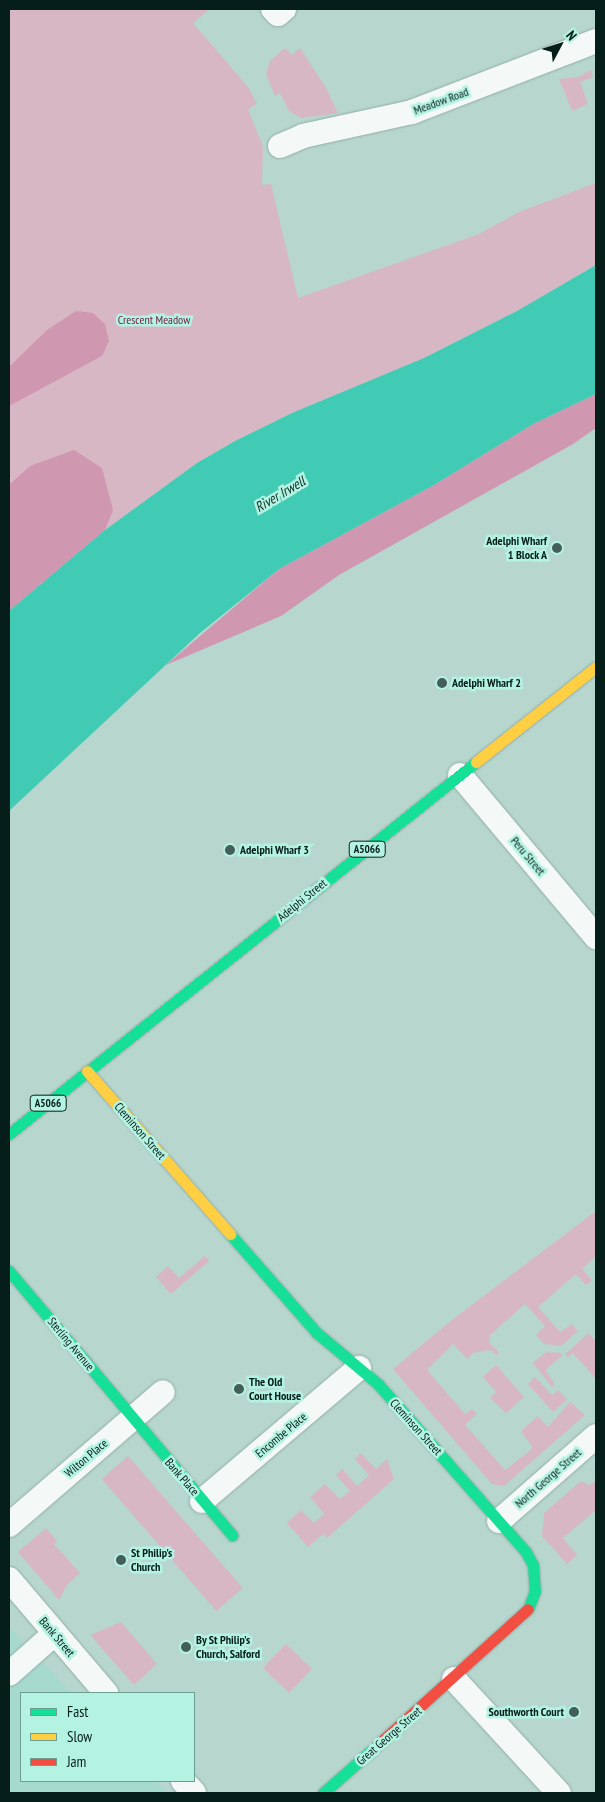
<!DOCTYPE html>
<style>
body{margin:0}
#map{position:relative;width:605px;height:1802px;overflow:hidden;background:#b6d6ce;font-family:"PT Sans Narrow",sans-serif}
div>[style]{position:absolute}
.built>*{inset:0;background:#a6dacd}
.green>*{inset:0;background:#d8b7c4;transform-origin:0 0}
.forest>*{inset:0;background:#d097b1}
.water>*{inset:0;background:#42cbb4}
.roads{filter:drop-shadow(0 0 1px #93ada7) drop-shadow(0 0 1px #93ada7)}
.street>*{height:24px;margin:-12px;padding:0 12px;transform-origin:12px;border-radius:12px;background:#f4f9f8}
.fast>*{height:11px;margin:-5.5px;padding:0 5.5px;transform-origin:5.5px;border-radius:5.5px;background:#16e098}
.slow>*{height:11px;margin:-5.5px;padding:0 5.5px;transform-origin:5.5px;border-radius:5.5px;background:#ffcf43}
.jam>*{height:11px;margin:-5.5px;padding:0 5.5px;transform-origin:5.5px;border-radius:5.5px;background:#f24e42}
.dots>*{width:14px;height:14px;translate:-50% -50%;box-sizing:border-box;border:2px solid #b4f2e2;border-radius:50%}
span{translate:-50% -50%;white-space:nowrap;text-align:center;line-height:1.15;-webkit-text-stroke:5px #b4f2e2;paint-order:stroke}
.shield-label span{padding:1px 4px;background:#b4f2e2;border:1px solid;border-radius:4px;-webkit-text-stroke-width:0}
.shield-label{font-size:11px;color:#061e19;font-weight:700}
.street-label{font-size:12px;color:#061e19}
.park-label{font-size:12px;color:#6f1d42}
.poi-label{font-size:12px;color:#061e19;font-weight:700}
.right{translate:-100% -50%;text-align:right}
.left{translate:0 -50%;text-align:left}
.water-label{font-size:14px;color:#103029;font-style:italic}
.frame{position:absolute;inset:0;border:10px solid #061e19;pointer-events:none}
.legend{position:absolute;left:20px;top:1692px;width:175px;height:90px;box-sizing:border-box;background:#b4f2e2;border:1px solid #6e9d92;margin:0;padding:6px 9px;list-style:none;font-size:15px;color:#061e19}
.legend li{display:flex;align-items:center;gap:10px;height:25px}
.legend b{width:25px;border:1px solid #6e9d92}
.north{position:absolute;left:535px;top:20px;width:50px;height:50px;-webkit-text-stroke:4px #b4f2e2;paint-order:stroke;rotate:50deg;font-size:14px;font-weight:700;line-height:20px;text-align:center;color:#061e19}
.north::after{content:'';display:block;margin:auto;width:18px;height:22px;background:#061e19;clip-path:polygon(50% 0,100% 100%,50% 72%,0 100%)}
</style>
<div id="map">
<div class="built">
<div style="clip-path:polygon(9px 1627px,72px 1693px,21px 1693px,21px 1781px,155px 1781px,167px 1793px,9px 1793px)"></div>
</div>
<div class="green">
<div style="clip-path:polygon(9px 9px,210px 9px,193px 23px,248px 87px,257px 104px,248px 109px,263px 147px,262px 185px,271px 184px,298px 298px,479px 234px,519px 212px,596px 183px,596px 265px,517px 311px,424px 358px,292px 413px,235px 441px,197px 463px,105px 530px,9px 611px)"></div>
<div style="clip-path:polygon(285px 48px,292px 55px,300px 48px,326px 88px,338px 113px,301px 118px,289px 111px,280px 93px,275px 96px,266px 74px,270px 61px)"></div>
<div style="clip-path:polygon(591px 70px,593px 77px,580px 82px,588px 104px,572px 111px,559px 79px,578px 77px)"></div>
<div style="clip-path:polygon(596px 1211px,596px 1256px,582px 1269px,592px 1280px,586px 1285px,576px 1274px,538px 1307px,560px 1332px,572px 1324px,578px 1331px,561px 1346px,544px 1344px,536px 1335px,545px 1326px,525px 1304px,489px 1336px,490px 1343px,499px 1353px,496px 1355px,491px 1350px,473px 1353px,467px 1359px,453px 1344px,427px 1370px,465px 1414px,472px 1409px,477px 1414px,465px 1425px,505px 1470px,533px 1448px,521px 1431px,538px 1416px,548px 1427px,570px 1402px,585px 1415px,504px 1486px,492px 1484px,393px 1369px,452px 1320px)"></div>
<div style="clip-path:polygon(205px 1256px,209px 1261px,171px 1294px,156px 1277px,168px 1266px,179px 1278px)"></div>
<div style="clip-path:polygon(589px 1333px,596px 1342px,596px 1379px,573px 1353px,568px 1357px,565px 1354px)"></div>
<div style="clip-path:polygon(546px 1352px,561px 1353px,562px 1356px,545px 1370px,555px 1384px,552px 1387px,533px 1363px)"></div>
<div style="clip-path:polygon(496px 1365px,524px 1397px,506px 1413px,490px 1398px,496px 1392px,483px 1377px)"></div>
<div style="clip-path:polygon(535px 1377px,552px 1395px,558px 1390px,567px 1399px,553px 1412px,528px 1384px)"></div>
<div style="clip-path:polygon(361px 1453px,376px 1469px,387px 1459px,394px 1479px,327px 1538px,323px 1534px,308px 1547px,287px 1523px,301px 1510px,314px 1523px,324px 1514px,310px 1497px,325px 1484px,340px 1499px,350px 1491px,336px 1475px,342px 1469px,357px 1486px,369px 1475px,355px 1459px)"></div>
<div style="left:128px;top:1456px;width:175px;height:35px;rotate:49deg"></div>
<div style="clip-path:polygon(581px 1481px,589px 1485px,596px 1481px,596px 1510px,563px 1538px,577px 1555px,567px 1564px,542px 1536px,544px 1513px)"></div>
<div style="clip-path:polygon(46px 1528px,57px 1541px,54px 1544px,80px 1573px,67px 1585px,59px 1600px,18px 1552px)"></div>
<div style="clip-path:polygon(121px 1622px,157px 1664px,134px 1685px,90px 1635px)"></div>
<div style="left:286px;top:1644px;width:36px;height:33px;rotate:44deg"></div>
</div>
<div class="forest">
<div style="clip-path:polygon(76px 311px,93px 313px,105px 324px,109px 341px,102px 356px,9px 406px,9px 367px,47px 330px)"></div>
<div style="clip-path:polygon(596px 394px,596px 428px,573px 444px,339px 575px,281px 616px,166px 665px,279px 569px,434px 485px,533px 424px)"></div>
<div style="clip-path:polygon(74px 450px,102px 468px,113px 510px,105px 530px,9px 611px,9px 485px,30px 466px)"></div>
</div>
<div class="water">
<div style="clip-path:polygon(596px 265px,596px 394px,533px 424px,434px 485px,279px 569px,200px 633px,9px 811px,9px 611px,105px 530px,197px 463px,235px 441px,292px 413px,424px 358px,517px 311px)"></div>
</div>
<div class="roads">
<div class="street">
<div style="left:273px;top:9px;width:7px;rotate:45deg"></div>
<div style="left:278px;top:14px;width:8px;rotate:-40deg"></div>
<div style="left:280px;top:146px;width:25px;rotate:-23deg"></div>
<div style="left:303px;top:136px;width:112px;rotate:-12.4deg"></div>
<div style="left:412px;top:112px;width:197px;rotate:-21.1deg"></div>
<div style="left:460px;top:775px;width:212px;rotate:50deg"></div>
<div style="left:202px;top:1501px;width:206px;rotate:-40.3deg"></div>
<div style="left:499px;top:1521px;width:129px;rotate:-41.2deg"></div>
<div style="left:9px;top:1525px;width:203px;rotate:-40.8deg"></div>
<div style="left:9px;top:1579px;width:150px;rotate:49.6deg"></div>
<div style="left:9px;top:1674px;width:60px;rotate:-41.6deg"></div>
<div style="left:454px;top:1679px;width:155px;rotate:47.4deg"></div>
<div style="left:183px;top:1781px;width:16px;rotate:47deg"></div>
</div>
<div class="fast">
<div style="left:9px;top:1134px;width:597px;rotate:-38.54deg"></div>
<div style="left:230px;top:1234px;width:132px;rotate:48.7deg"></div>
<div style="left:317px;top:1333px;width:80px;rotate:39.9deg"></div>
<div style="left:378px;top:1384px;width:224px;rotate:48.6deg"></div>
<div style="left:526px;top:1552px;width:15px;rotate:62deg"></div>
<div style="left:533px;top:1565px;width:26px;rotate:86deg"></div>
<div style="left:535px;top:1591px;width:19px;rotate:111deg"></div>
<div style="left:9px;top:1271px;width:346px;rotate:49.8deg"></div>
<div style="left:323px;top:1793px;width:68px;rotate:-41.4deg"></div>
</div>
<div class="slow">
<div style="left:476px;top:762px;width:153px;rotate:-38.4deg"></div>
<div style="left:87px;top:1071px;width:217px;rotate:48.7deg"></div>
</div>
<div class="jam">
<div style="left:374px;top:1748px;width:207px;rotate:-42.1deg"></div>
</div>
</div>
<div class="dots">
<div style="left:557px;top:548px;background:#445e58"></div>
<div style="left:442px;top:683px;background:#445e58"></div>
<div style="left:230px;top:850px;background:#445e58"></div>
<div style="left:239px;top:1389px;background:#445e58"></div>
<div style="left:121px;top:1560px;background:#445e58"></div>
<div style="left:186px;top:1647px;background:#445e58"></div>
<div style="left:574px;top:1712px;background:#445e58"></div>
</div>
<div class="shield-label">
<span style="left:367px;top:849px">A5066</span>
<span style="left:48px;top:1103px">A5066</span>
</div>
<div class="street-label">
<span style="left:441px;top:101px;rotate:-20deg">Meadow Road</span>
<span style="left:528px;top:856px;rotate:50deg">Peru Street</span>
<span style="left:302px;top:900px;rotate:-39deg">Adelphi Street</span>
<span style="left:140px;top:1131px;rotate:49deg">Cleminson Street</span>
<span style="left:71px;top:1344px;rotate:50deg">Sterling Avenue</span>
<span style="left:416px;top:1427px;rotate:48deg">Cleminson Street</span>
<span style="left:281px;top:1435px;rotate:-40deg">Encombe Place</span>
<span style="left:86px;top:1458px;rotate:-40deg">Wilton Place</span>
<span style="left:182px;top:1477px;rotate:49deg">Bank Place</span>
<span style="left:548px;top:1478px;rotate:-41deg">North George Street</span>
<span style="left:57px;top:1637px;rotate:50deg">Bank Street</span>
<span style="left:389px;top:1736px;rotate:-41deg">Great George Street</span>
</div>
<div class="park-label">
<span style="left:154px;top:320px">Crescent Meadow</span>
</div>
<div class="poi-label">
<span class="right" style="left:547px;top:548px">Adelphi Wharf<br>1 Block A</span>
<span class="left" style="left:452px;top:683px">Adelphi Wharf 2</span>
<span class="left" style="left:240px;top:850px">Adelphi Wharf 3</span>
<span class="left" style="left:249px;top:1389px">The Old<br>Court House</span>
<span class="left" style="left:131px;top:1560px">St Philip's<br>Church</span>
<span class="left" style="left:196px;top:1647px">By St Philip's<br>Church, Salford</span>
<span class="right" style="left:564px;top:1712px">Southworth Court</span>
</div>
<div class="water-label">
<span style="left:280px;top:494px;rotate:-31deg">River Irwell</span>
</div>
<div class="frame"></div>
<ul class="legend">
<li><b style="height:6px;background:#16e098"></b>Fast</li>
<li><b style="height:6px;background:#ffcf43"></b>Slow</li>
<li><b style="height:6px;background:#f24e42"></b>Jam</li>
</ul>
<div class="north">N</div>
</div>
